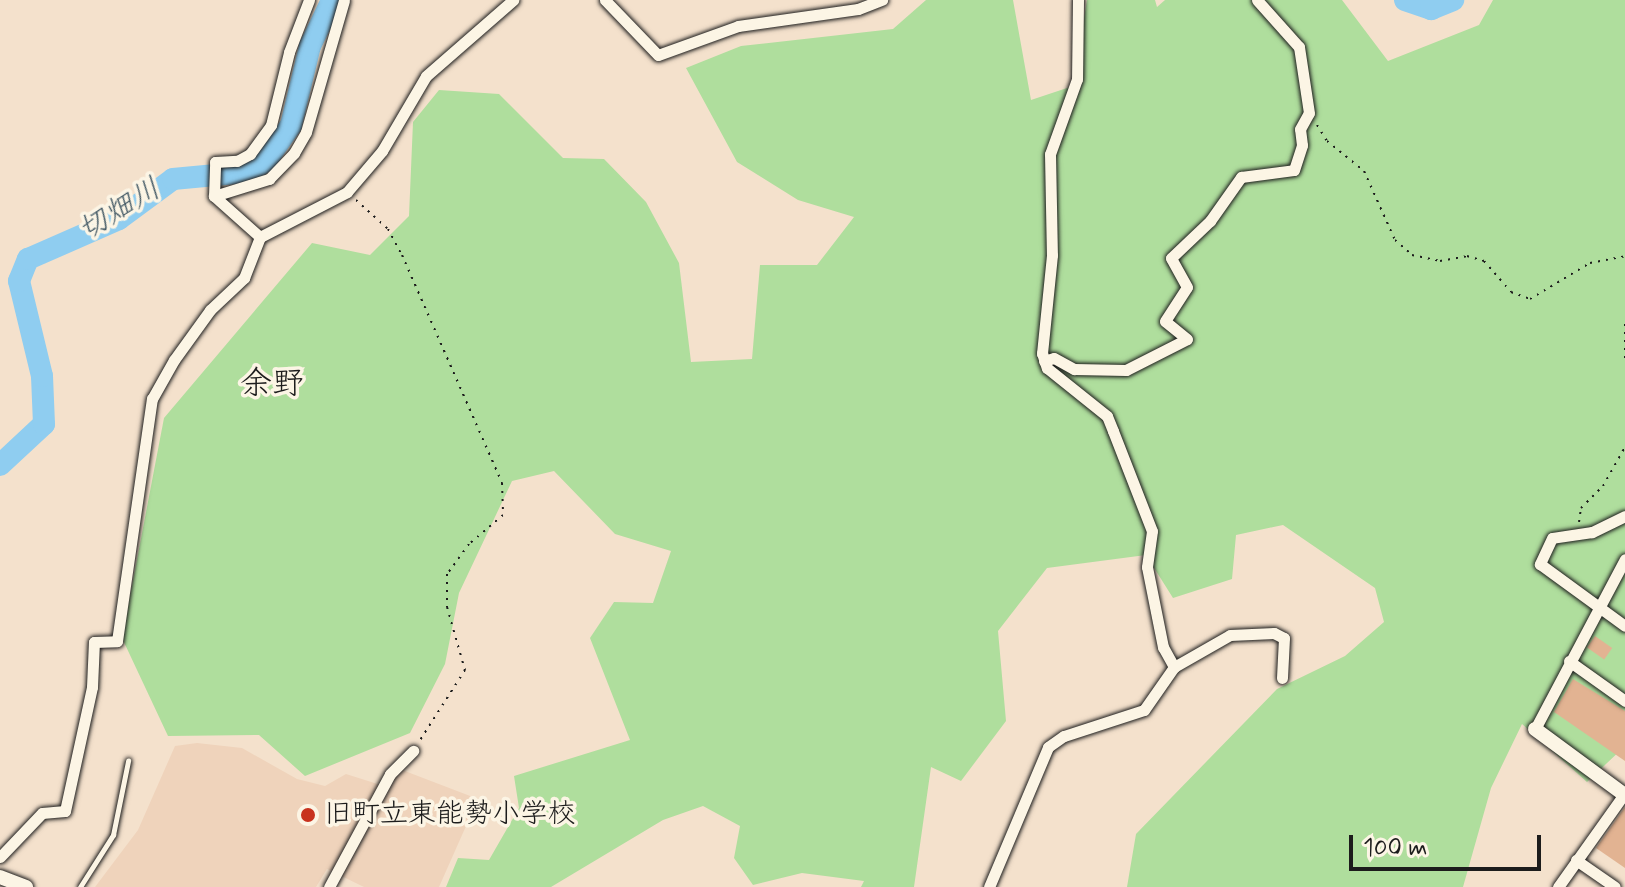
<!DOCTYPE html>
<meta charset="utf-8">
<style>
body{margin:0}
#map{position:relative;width:1625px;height:887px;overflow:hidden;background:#f4e1cc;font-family:Mynerve,"Klee One",sans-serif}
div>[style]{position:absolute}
.built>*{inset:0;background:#efd3bb}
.green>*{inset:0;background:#afde9d}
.river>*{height:22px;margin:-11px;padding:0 11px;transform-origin:11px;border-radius:11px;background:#8fcdf0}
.building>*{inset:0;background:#e2b392;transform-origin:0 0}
.path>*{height:2px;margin-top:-1px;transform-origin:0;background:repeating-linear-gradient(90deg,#1c1c1c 0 2px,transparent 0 8px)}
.roads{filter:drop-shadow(0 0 2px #1c1c1c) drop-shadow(0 0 2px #1c1c1c)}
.lane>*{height:5px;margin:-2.5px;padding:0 2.5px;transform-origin:2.5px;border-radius:2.5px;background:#fcf5e5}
.street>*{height:11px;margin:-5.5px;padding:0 5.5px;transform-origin:5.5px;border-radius:5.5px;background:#fcf5e5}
.secondary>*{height:14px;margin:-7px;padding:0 7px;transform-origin:7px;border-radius:7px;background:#fcf5e5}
.dots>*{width:22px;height:22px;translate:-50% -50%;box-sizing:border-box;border:4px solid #fcf5e5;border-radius:50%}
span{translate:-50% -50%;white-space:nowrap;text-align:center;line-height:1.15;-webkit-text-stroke:7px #fcf5e5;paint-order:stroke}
.poi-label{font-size:28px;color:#1c1c1c}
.left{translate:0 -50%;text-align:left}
.water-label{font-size:30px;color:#445a66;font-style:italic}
.quarter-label{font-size:32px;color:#1c1c1c}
.scale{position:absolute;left:1349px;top:835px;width:192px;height:36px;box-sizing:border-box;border:4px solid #1c1c1c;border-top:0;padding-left:10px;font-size:24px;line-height:28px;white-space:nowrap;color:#1c1c1c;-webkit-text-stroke:6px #fcf5e5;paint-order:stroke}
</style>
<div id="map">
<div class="built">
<div style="clip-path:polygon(197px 743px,242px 748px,297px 779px,325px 786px,346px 774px,387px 787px,397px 768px,478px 799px,439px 887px,364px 887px,327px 869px,316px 887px,95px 887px,138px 830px,175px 746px)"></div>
</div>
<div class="green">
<div style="clip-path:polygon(926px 0,1013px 0,1031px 100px,1073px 86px,1087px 0,1155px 0,1157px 7px,1165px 0,1342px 0,1388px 61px,1479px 25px,1493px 0,1625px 0,1625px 746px,1587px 782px,1522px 724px,1491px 788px,1463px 887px,1127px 887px,1136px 834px,1277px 689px,1345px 656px,1384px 622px,1375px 588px,1283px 525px,1236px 535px,1232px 579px,1173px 598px,1146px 555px,1047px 568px,998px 631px,1006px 721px,961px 781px,931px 767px,914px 887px,861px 887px,864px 881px,802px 873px,753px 885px,734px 858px,740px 826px,703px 806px,663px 820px,551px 887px,446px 887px,458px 858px,489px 860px,519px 808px,514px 776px,630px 740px,590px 638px,614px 602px,653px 603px,671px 551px,615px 534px,554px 471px,512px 481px,459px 593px,445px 664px,410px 733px,305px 776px,259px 735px,168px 736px,122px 638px,164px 418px,312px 243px,370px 255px,409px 216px,413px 122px,439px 90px,499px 94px,563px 158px,604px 159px,646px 202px,679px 263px,691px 362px,752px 359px,760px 265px,817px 265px,854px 217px,798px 200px,737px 162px,686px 68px,741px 46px,893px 29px)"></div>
</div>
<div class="river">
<div style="left:1405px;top:0;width:28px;rotate:19deg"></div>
<div style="left:1431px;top:9px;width:24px;rotate:-22deg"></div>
<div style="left:0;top:465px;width:60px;rotate:-43deg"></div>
<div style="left:44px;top:424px;width:48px;rotate:-92.4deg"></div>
<div style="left:42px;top:376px;width:98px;rotate:-103.6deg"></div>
<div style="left:19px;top:281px;width:24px;rotate:-68deg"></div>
<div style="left:28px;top:259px;width:99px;rotate:-23.7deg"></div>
<div style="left:119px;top:219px;width:67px;rotate:-36.5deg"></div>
<div style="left:173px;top:179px;width:75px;rotate:-5.3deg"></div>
<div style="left:248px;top:172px;width:21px;rotate:-31deg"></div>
<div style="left:266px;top:161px;width:44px;rotate:-55.2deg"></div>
<div style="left:291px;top:125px;width:81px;rotate:-76.5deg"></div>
<div style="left:310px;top:46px;width:51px;rotate:-64.4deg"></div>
</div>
<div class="building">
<div style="left:1595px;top:636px;width:21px;height:14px;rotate:35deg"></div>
<div style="clip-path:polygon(1573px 679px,1625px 711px,1625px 761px,1554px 712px)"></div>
<div style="clip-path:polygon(1625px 807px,1625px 868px,1596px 848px)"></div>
</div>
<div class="path">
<div style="left:1317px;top:125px;width:19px;rotate:58deg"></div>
<div style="left:1327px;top:141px;width:48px;rotate:39deg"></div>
<div style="left:1364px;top:171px;width:76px;rotate:65.8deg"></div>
<div style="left:1395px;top:240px;width:23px;rotate:41deg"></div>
<div style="left:1412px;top:255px;width:29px;rotate:12deg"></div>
<div style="left:1440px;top:261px;width:27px;rotate:-10deg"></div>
<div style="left:1467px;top:256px;width:18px;rotate:16deg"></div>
<div style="left:1484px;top:261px;width:41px;rotate:48.9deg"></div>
<div style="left:1511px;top:292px;width:20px;rotate:20deg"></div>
<div style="left:1530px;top:299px;width:70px;rotate:-31deg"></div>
<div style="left:1590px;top:263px;width:36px;rotate:-11deg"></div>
<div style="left:356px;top:200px;width:43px;rotate:42.2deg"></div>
<div style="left:388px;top:229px;width:30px;rotate:62deg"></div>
<div style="left:402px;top:255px;width:249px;rotate:66.3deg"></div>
<div style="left:502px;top:483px;width:32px;rotate:88deg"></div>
<div style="left:503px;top:515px;width:45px;rotate:139.5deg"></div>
<div style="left:469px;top:544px;width:37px;rotate:126deg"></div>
<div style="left:447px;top:574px;width:33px;rotate:90deg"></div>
<div style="left:447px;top:607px;width:66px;rotate:74.1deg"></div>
<div style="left:465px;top:670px;width:83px;rotate:122.7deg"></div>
<div style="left:1625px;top:324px;width:35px;rotate:90deg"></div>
<div style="left:1579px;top:522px;width:14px;rotate:-82deg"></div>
<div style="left:1581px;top:508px;width:31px;rotate:-45deg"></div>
<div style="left:1603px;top:486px;width:45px;rotate:-60.6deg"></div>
</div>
<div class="roads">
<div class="lane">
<div style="left:80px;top:887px;width:62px;rotate:-57.6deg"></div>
<div style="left:113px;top:835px;width:76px;rotate:-78.5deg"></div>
</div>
<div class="street">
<div style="left:605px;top:0;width:76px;rotate:46.1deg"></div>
<div style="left:658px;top:55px;width:85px;rotate:-19.9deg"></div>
<div style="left:738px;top:26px;width:121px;rotate:-8.1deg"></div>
<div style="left:858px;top:9px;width:26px;rotate:-21deg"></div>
<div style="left:1078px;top:0;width:79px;rotate:90.7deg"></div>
<div style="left:1077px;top:79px;width:80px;rotate:109.8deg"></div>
<div style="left:1050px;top:154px;width:101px;rotate:88.9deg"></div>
<div style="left:1052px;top:255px;width:99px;rotate:95.8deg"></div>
<div style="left:1042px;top:353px;width:16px;rotate:72deg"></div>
<div style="left:1047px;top:368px;width:77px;rotate:38.7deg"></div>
<div style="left:1107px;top:416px;width:16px;rotate:68deg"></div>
<div style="left:1113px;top:431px;width:107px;rotate:68.7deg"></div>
<div style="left:1152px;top:531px;width:36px;rotate:98deg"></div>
<div style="left:1147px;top:567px;width:82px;rotate:78.7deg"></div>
<div style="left:1163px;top:647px;width:23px;rotate:61deg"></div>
<div style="left:214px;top:196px;width:34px;rotate:-88deg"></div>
<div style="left:215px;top:162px;width:22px;rotate:-3deg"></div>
<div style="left:237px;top:161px;width:15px;rotate:-28deg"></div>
<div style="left:250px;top:154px;width:36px;rotate:-54deg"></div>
<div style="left:271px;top:125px;width:75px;rotate:-76.1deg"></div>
<div style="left:289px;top:52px;width:56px;rotate:-69deg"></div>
<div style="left:260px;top:237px;width:62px;rotate:-138.3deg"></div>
<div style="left:214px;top:196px;width:58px;rotate:-17.2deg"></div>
<div style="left:269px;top:179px;width:36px;rotate:-46deg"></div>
<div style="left:294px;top:153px;width:24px;rotate:-60deg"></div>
<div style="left:306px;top:132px;width:137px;rotate:-73.9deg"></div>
<div style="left:1044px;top:361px;width:10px;rotate:-17deg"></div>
<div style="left:1054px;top:358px;width:23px;rotate:29deg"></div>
<div style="left:1074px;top:369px;width:52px;rotate:1.1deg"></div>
<div style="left:1126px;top:370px;width:68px;rotate:-26.9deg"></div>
<div style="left:1187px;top:339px;width:28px;rotate:-141deg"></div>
<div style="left:1165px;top:321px;width:40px;rotate:-57.1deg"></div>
<div style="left:1187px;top:287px;width:33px;rotate:-119deg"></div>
<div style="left:1171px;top:258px;width:54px;rotate:-43.5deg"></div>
<div style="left:1210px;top:221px;width:54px;rotate:-54.8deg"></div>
<div style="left:1241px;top:177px;width:53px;rotate:-7.5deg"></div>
<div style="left:1294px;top:170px;width:26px;rotate:-72deg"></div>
<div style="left:1302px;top:145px;width:16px;rotate:-97deg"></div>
<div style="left:1300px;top:129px;width:18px;rotate:-61deg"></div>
<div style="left:1309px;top:113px;width:67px;rotate:-98.6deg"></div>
<div style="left:1299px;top:47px;width:63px;rotate:-131.8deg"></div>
<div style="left:1625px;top:516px;width:37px;rotate:154deg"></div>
<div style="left:1592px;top:532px;width:40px;rotate:171.5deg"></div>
<div style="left:1552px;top:538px;width:29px;rotate:115deg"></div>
<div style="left:1540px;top:564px;width:105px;rotate:36.1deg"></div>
<div style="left:1569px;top:661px;width:69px;rotate:35.5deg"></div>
<div style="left:1535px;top:729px;width:192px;rotate:-62.1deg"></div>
<div style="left:0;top:857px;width:61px;rotate:-46.3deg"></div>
<div style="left:42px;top:813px;width:23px;rotate:-5deg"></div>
<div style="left:65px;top:811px;width:127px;rotate:-77.7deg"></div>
<div style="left:92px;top:687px;width:45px;rotate:-87.5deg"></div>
<div style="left:94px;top:642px;width:23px;rotate:-2deg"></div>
<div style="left:117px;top:641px;width:245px;rotate:-81.8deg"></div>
<div style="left:152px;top:399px;width:45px;rotate:-60.6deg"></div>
<div style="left:174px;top:360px;width:62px;rotate:-54.2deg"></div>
<div style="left:210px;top:310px;width:47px;rotate:-43.3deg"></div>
<div style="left:244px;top:278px;width:44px;rotate:-68.7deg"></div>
<div style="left:260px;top:237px;width:98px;rotate:-27.3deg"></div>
<div style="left:347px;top:192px;width:54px;rotate:-49.5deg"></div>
<div style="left:382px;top:151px;width:87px;rotate:-59.6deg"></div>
<div style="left:426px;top:76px;width:116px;rotate:-41.1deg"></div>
<div style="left:1576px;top:860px;width:47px;rotate:34.7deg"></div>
<div style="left:329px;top:887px;width:128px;rotate:-61.6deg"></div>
<div style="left:390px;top:774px;width:33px;rotate:-45deg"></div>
<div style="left:989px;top:887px;width:152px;rotate:-67.1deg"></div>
<div style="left:1048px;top:747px;width:19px;rotate:-35deg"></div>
<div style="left:1064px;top:736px;width:84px;rotate:-18deg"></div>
<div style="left:1144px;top:710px;width:52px;rotate:-55.1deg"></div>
<div style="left:1174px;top:667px;width:64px;rotate:-29.7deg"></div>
<div style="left:1230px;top:635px;width:44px;rotate:-2.6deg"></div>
<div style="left:1274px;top:633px;width:11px;rotate:27deg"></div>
<div style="left:1284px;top:638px;width:40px;rotate:92.9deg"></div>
<div style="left:1558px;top:887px;width:114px;rotate:-54.6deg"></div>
</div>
<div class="secondary">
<div style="left:1535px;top:729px;width:112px;rotate:36.3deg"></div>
<div style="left:0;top:877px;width:28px;rotate:21deg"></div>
</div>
</div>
<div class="dots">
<div style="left:308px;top:815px;background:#c8321e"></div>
</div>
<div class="poi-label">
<span class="left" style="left:324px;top:815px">旧町立東能勢小学校</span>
</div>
<div class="water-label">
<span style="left:120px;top:210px;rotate:-31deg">切畑川</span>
</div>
<div class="quarter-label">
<span style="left:272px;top:384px">余野</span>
</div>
<div class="scale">100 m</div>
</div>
